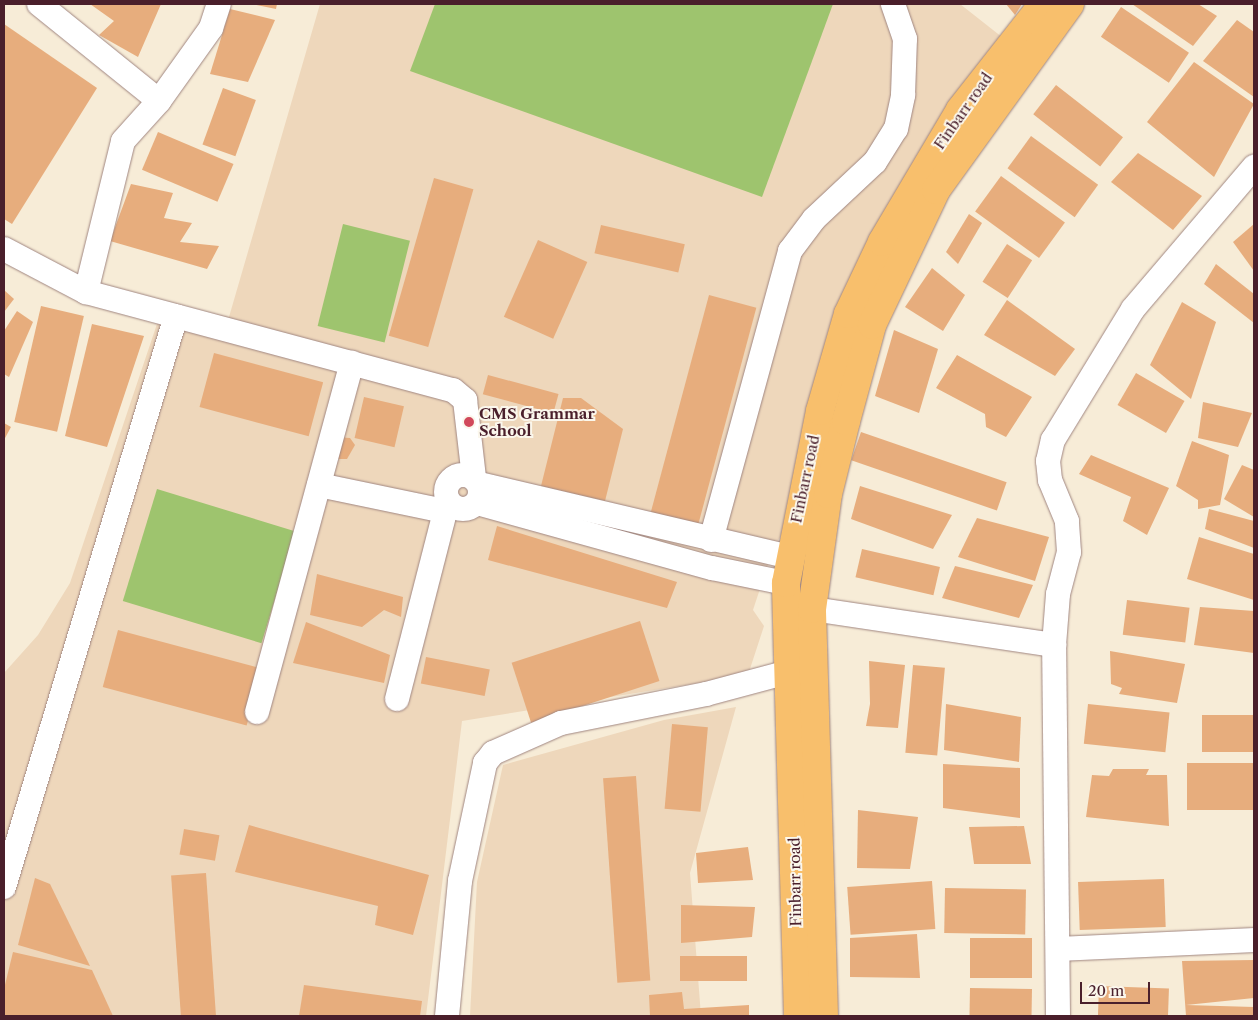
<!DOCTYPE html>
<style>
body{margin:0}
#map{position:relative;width:1258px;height:1020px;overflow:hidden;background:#f7ecd7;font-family:"Libre Caslon Text",serif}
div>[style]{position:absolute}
.built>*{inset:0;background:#eed7bb}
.green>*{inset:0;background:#9ec46e;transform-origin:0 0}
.building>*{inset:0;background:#e7ad7d;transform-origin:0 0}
.roads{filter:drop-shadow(0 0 1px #a08681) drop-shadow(0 0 1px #a08681)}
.minor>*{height:24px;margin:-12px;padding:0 12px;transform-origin:12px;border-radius:12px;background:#fff}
.minor>.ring{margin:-12px;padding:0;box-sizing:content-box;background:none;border:24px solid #fff;border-radius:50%}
.major>*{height:28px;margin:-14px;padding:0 14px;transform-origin:14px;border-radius:14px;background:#f8bf6c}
.dots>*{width:14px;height:14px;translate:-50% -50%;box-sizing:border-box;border:2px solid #fbf7ec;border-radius:50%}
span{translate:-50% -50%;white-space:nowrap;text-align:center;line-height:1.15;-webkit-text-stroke:4px #fbf7ec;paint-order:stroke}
.street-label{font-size:15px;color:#4a1f2b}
.poi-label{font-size:15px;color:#4a1f2b;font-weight:700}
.left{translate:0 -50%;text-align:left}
.frame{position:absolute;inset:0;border:5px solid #4a1f2b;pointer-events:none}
.scale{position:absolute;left:1080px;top:982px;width:70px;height:22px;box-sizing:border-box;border:2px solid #4a1f2b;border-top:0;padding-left:6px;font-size:15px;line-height:18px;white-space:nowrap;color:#4a1f2b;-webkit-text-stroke:4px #fbf7ec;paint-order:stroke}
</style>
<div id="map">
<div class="built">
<div style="clip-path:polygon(320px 4px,960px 4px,1007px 41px,933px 138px,788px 526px,774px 546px,753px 610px,764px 626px,748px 675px,462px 721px,426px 1016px,4px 1016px,4px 673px,38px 635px,70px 583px,164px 303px,229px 317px)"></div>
<div style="clip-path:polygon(736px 707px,690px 873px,701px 1016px,470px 1016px,477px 882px,503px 765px,664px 720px)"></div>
</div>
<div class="green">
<div style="clip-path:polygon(435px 4px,833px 4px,762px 197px,410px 71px)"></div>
<div style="left:343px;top:224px;width:69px;height:105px;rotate:14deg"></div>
<div style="left:157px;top:489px;width:145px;height:117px;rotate:17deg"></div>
</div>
<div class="building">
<div style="clip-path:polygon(90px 4px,161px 4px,138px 57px,99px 35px,114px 21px)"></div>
<div style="clip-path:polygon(252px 4px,277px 4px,276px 9px)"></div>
<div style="clip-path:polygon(1006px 4px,1022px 4px,1015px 15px)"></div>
<div style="clip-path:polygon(1132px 4px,1198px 4px,1217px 16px,1193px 46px)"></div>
<div style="left:1121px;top:7px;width:82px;height:36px;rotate:34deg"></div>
<div style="clip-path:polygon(230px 9px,275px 20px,248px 82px,210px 74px)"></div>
<div style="clip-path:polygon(1237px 20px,1254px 32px,1254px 97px,1203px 61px)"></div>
<div style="clip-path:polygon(4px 24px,97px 88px,12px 224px,4px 219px)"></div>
<div style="clip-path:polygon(1194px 62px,1254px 104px,1214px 177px,1147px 122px)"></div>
<div style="left:1056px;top:85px;width:85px;height:37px;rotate:38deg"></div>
<div style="left:223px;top:88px;width:35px;height:60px;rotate:20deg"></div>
<div style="left:158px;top:132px;width:82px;height:41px;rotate:23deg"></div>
<div style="left:1031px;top:136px;width:83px;height:40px;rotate:36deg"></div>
<div style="clip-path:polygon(1138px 153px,1202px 196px,1173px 230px,1111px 182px)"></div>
<div style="left:1001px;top:176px;width:79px;height:44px;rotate:36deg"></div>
<div style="left:434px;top:178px;width:41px;height:164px;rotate:16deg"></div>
<div style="clip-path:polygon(131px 184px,173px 193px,164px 218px,192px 223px,180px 242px,219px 246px,207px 269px,110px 241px)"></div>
<div style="clip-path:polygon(969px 214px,982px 223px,958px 264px,946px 252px)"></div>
<div style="clip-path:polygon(1254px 224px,1254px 271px,1233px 242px)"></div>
<div style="left:601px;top:225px;width:86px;height:29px;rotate:13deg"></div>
<div style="left:538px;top:240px;width:54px;height:84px;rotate:24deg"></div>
<div style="left:1007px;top:244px;width:30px;height:45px;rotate:33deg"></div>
<div style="clip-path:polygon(1216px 264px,1254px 294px,1254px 323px,1204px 284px)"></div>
<div style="clip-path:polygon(932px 268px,965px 295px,943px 331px,905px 307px)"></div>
<div style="clip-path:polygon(4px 290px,14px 299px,4px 312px)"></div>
<div style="left:709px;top:295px;width:49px;height:226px;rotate:15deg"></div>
<div style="clip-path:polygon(1007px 300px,1075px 349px,1055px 376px,984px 335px)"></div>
<div style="clip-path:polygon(1182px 302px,1216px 322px,1191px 399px,1150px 365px)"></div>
<div style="left:41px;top:306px;width:44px;height:119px;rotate:13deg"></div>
<div style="clip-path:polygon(17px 311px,33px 322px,9px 377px,4px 374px,4px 331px)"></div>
<div style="clip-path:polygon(92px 324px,144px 336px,107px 447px,65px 436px)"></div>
<div style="clip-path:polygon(894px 330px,938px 349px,919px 413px,875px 396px)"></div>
<div style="left:214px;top:353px;width:113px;height:56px;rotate:15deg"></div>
<div style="clip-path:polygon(957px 355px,1032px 397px,1006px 437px,986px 427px,985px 414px,936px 388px)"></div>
<div style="left:1136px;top:373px;width:56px;height:37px;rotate:30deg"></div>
<div style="left:488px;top:375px;width:73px;height:20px;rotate:15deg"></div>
<div style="left:364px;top:397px;width:41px;height:42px;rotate:13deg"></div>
<div style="clip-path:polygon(563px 398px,581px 398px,623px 429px,605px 501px,541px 486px)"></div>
<div style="clip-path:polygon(1203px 402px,1252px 413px,1238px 447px,1198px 438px)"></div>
<div style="clip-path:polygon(4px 423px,11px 427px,4px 440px)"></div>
<div style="left:861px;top:432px;width:154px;height:30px;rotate:19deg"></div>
<div style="clip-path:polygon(336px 437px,350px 438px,355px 445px,347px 459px,337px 459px)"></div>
<div style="clip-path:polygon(1192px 441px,1229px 455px,1220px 505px,1198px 509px,1198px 500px,1176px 486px)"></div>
<div style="clip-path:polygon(1091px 455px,1169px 488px,1147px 535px,1123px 521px,1131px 497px,1079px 474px)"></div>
<div style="clip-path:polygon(1242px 465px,1254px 470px,1254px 517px,1224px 499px)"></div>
<div style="clip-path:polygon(860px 486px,952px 515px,933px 549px,851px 519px)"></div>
<div style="clip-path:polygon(1209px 509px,1254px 521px,1254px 548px,1205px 529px)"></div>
<div style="clip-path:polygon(977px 518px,1049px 537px,1035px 581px,958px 557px)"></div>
<div style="clip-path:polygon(497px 526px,677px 582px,667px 608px,488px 560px)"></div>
<div style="clip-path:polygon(1199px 537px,1254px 554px,1254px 600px,1187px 579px)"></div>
<div style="left:862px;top:549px;width:80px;height:29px;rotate:13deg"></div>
<div style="clip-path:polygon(955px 566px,1033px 585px,1019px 618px,942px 598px)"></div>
<div style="clip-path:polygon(317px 574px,403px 597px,401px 617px,384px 610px,362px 627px,310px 615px)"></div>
<div style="left:1127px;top:600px;width:63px;height:35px;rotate:7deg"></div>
<div style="clip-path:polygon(1200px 607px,1254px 611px,1254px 653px,1194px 645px)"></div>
<div style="left:640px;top:621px;width:63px;height:135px;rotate:72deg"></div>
<div style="clip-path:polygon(306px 622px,390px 655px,384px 683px,293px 663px)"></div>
<div style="left:118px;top:630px;width:149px;height:59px;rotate:15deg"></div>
<div style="clip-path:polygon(1110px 651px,1185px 664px,1177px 703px,1119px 694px,1122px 688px,1111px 684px)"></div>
<div style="left:426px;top:657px;width:65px;height:27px;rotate:11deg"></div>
<div style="clip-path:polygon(869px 661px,905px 665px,898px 728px,866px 726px,870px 704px)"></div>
<div style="left:913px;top:665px;width:32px;height:88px;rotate:5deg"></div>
<div style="clip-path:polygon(946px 704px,1021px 717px,1019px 762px,944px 750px)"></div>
<div style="left:1088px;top:704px;width:82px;height:40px;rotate:6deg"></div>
<div style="left:1202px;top:715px;width:52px;height:37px"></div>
<div style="left:672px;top:724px;width:36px;height:85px;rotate:5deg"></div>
<div style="left:1254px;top:763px;width:47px;height:67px;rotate:90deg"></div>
<div style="clip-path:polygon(943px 764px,1020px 768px,1020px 818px,943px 808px)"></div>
<div style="clip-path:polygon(1113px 769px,1149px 769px,1146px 775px,1167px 775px,1169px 826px,1086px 817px,1092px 775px,1109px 776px)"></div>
<div style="left:636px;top:776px;width:205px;height:33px;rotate:86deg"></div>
<div style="clip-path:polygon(858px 810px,918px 817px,910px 869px,857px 868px)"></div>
<div style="clip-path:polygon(249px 825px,429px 875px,413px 935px,375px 925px,378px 906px,235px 872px)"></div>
<div style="clip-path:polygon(1024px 826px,1031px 864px,974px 864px,969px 827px)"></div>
<div style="left:184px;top:829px;width:36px;height:26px;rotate:10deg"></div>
<div style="clip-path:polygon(748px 847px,753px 880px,698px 883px,696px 853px)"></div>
<div style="left:206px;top:873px;width:143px;height:35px;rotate:86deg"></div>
<div style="clip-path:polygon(35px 878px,50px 884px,90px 966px,18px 945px)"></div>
<div style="left:1164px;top:879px;width:48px;height:86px;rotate:88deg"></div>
<div style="left:932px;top:881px;width:48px;height:85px;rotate:86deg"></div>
<div style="left:945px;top:888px;width:81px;height:45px;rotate:1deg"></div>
<div style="clip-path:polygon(681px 905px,755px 907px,752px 937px,681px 943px)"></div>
<div style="clip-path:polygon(917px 934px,920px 978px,850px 977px,850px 938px)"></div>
<div style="left:970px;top:938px;width:62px;height:40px"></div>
<div style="clip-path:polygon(13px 952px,92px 970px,113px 1016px,4px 1016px,4px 989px)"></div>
<div style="left:680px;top:956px;width:67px;height:25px"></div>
<div style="clip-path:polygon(1254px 960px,1254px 998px,1186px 1005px,1254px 1007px,1254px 1016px,1186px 1016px,1182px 961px)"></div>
<div style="clip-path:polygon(304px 985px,422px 1001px,420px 1016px,299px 1016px)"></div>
<div style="left:1099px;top:986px;width:70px;height:30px;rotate:2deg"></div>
<div style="left:970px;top:988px;width:62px;height:28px;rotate:1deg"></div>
<div style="clip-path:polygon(682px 992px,684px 1009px,749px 1005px,749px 1016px,650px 1016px,649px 995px)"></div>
</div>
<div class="roads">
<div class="minor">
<div style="left:39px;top:4px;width:154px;rotate:38.9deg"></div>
<div style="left:4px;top:249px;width:93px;rotate:27.7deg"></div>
<div style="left:86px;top:292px;width:380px;rotate:15deg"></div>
<div style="left:453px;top:390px;width:16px;rotate:40deg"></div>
<div style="left:465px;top:400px;width:79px;rotate:83.4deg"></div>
<div style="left:86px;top:292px;width:155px;rotate:-76.2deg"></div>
<div style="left:123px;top:141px;width:54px;rotate:-48deg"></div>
<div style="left:159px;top:101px;width:90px;rotate:-54.5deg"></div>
<div style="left:211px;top:28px;width:25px;rotate:-72deg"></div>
<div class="ring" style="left:446px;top:475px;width:10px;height:10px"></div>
<div style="left:479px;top:484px;width:319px;rotate:13.2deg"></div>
<div style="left:319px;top:485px;width:129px;rotate:11.7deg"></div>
<div style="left:477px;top:503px;width:244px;rotate:15.5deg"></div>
<div style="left:712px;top:568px;width:76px;rotate:11.5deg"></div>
<div style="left:711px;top:540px;width:300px;rotate:-74.7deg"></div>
<div style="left:790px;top:251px;width:40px;rotate:-53deg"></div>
<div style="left:814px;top:219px;width:83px;rotate:-43.1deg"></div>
<div style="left:875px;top:162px;width:39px;rotate:-58deg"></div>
<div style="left:896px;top:129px;width:35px;rotate:-78deg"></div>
<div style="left:903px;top:95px;width:56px;rotate:-88deg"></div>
<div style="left:905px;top:39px;width:37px;rotate:-109deg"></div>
<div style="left:812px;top:609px;width:245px;rotate:8.5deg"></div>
<div style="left:397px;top:699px;width:205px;rotate:-75.6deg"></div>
<div style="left:257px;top:712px;width:362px;rotate:-74.8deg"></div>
<div style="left:4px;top:887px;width:596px;rotate:-73.24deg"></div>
<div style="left:1059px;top:949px;width:195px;rotate:-2.6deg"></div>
<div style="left:447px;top:1016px;width:136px;rotate:-84.5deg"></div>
<div style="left:460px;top:881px;width:121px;rotate:-78deg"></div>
<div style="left:485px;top:763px;width:13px;rotate:-51deg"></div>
<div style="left:493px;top:753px;width:74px;rotate:-23.8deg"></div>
<div style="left:561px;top:723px;width:148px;rotate:-11.3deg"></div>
<div style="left:706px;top:694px;width:85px;rotate:-15deg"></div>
<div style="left:1058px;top:1016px;width:371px;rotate:-90.6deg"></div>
<div style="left:1054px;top:645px;width:51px;rotate:-85.5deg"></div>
<div style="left:1058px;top:594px;width:43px;rotate:-75.3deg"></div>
<div style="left:1069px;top:552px;width:31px;rotate:-94deg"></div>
<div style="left:1067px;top:521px;width:44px;rotate:-112.5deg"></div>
<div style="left:1050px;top:480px;width:19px;rotate:-96deg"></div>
<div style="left:1048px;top:461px;width:22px;rotate:-77deg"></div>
<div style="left:1053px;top:440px;width:153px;rotate:-58.6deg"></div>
<div style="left:1133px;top:309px;width:187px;rotate:-49.6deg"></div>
</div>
<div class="major">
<div style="left:798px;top:1016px;width:433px;rotate:-91.6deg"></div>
<div style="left:786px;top:583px;width:175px;rotate:-78.8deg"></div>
<div style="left:820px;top:411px;width:101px;rotate:-73.9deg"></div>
<div style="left:848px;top:314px;width:80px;rotate:-64.7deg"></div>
<div style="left:882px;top:242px;width:153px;rotate:-59.4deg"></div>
<div style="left:960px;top:110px;width:135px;rotate:-51.9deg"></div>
<div style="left:824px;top:1016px;width:407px;rotate:-91.7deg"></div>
<div style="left:812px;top:609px;width:116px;rotate:-82.1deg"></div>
<div style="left:828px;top:494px;width:75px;rotate:-76.1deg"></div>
<div style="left:846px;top:421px;width:99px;rotate:-74.8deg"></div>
<div style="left:872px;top:325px;width:149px;rotate:-64.6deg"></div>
<div style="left:936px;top:190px;width:229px;rotate:-54.2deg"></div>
</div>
</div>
<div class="dots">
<div style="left:469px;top:422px;background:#d1495b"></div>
</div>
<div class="street-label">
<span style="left:963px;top:111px;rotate:-55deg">Finbarr road</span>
<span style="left:805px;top:479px;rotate:-78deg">Finbarr road</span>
<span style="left:795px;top:882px;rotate:-91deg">Finbarr road</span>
</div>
<div class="poi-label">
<span class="left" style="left:479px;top:422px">CMS Grammar<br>School</span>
</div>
<div class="frame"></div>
<div class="scale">20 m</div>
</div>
